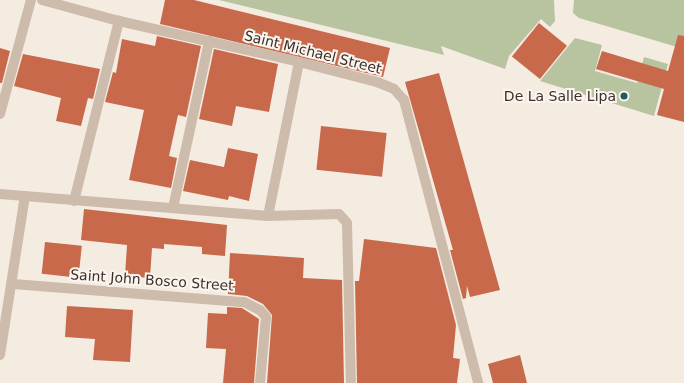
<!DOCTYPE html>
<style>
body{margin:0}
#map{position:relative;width:684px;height:383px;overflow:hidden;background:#f4ebe1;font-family:"DejaVu Sans",sans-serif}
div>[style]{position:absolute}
.green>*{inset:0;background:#b8c4a0}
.building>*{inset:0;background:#c8694b;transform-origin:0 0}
.street>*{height:10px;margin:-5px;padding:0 5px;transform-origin:5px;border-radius:5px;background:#cdbbac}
.dots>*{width:11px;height:11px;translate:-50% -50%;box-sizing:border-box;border:2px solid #fbf5ee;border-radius:50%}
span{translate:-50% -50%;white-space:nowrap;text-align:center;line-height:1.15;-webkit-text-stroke:4px #fbf5ee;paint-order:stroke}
.street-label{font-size:14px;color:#3b302b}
.poi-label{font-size:14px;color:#3b302b}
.right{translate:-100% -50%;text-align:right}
</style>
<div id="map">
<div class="green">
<div style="clip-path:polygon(219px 0,554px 0,555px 21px,550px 27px,541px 19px,509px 56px,505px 69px,441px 46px,444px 55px)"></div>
<div style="clip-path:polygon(574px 0,684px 0,684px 49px,579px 18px,573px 13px)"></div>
<div style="clip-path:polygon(575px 38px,602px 45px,595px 71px,637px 83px,644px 57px,668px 64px,654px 116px,540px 81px)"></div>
</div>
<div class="building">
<div style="clip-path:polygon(165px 0,194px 0,390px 48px,383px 77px,160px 24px)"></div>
<div style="left:539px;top:23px;width:36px;height:43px;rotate:39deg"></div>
<div style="clip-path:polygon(678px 35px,684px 36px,684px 122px,657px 115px,664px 89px,596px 69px,602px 51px,668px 71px)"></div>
<div style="clip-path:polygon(157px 36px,201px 46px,186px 117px,178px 115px,169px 156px,177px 158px,171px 188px,129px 180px,144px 110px,105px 102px,113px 72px,116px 73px,122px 39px,155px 46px)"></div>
<div style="clip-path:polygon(0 48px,10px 51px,2px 83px,0 83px)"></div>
<div style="clip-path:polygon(214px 49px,278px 64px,269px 112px,236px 106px,232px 126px,199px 119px)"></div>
<div style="clip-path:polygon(23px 54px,100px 69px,93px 99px,88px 98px,81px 126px,56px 121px,61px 98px,14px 86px)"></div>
<div style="clip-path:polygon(439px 73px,500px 290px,470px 297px,467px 286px,466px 298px,463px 299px,450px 250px,453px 250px,405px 82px)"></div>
<div style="left:321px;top:126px;width:66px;height:44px;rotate:6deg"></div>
<div style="clip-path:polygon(228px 148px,258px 154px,249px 201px,229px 196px,228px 200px,183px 191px,190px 160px,224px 167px)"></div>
<div style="clip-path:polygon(84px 209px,227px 225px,225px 256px,202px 254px,202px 247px,164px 244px,164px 249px,152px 248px,150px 278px,125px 276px,127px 245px,81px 240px)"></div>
<div style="clip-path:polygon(364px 239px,436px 248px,456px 325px,453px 358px,460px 359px,457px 383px,357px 383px,355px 281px,359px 281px)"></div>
<div style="left:45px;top:242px;width:37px;height:32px;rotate:6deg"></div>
<div style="clip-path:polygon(230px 253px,304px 258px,303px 278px,342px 280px,344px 383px,267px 383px,272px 315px,263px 304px,247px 296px,228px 294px)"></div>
<div style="clip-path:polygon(67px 306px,133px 310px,130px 362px,93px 360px,95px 339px,65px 337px)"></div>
<div style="clip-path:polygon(227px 307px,242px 308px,259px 319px,254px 383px,223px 383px,226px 349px,206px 348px,208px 313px,227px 314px)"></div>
<div style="clip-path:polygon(520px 355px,527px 383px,493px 383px,488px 364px)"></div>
</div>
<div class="street">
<div style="left:42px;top:0;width:80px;rotate:15.3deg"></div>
<div style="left:119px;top:21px;width:185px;rotate:12.8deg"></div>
<div style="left:299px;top:62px;width:81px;rotate:14.4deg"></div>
<div style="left:377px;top:82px;width:18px;rotate:22deg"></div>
<div style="left:394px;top:89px;width:15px;rotate:48deg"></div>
<div style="left:404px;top:100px;width:293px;rotate:75.3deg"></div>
<div style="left:0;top:114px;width:118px;rotate:-74.8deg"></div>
<div style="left:0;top:194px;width:269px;rotate:4.7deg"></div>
<div style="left:268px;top:216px;width:71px;rotate:-1.6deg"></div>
<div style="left:339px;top:214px;width:12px;rotate:48deg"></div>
<div style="left:347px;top:223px;width:160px;rotate:88.6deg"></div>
<div style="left:74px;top:201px;width:186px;rotate:-76deg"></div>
<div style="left:173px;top:208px;width:171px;rotate:-77.8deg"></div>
<div style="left:268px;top:216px;width:157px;rotate:-78.6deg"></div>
<div style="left:13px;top:284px;width:232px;rotate:4.5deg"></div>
<div style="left:244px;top:302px;width:18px;rotate:27deg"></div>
<div style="left:260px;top:310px;width:9px;rotate:49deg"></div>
<div style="left:266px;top:317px;width:66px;rotate:95.2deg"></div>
<div style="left:0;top:355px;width:161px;rotate:-81.1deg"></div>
</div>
<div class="dots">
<div style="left:624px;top:96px;background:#1f5a5e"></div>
</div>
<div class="street-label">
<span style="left:313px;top:52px;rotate:14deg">Saint Michael Street</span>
<span style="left:152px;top:280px;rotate:4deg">Saint John Bosco Street</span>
</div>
<div class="poi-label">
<span class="right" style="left:616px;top:96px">De La Salle Lipa</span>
</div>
</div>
